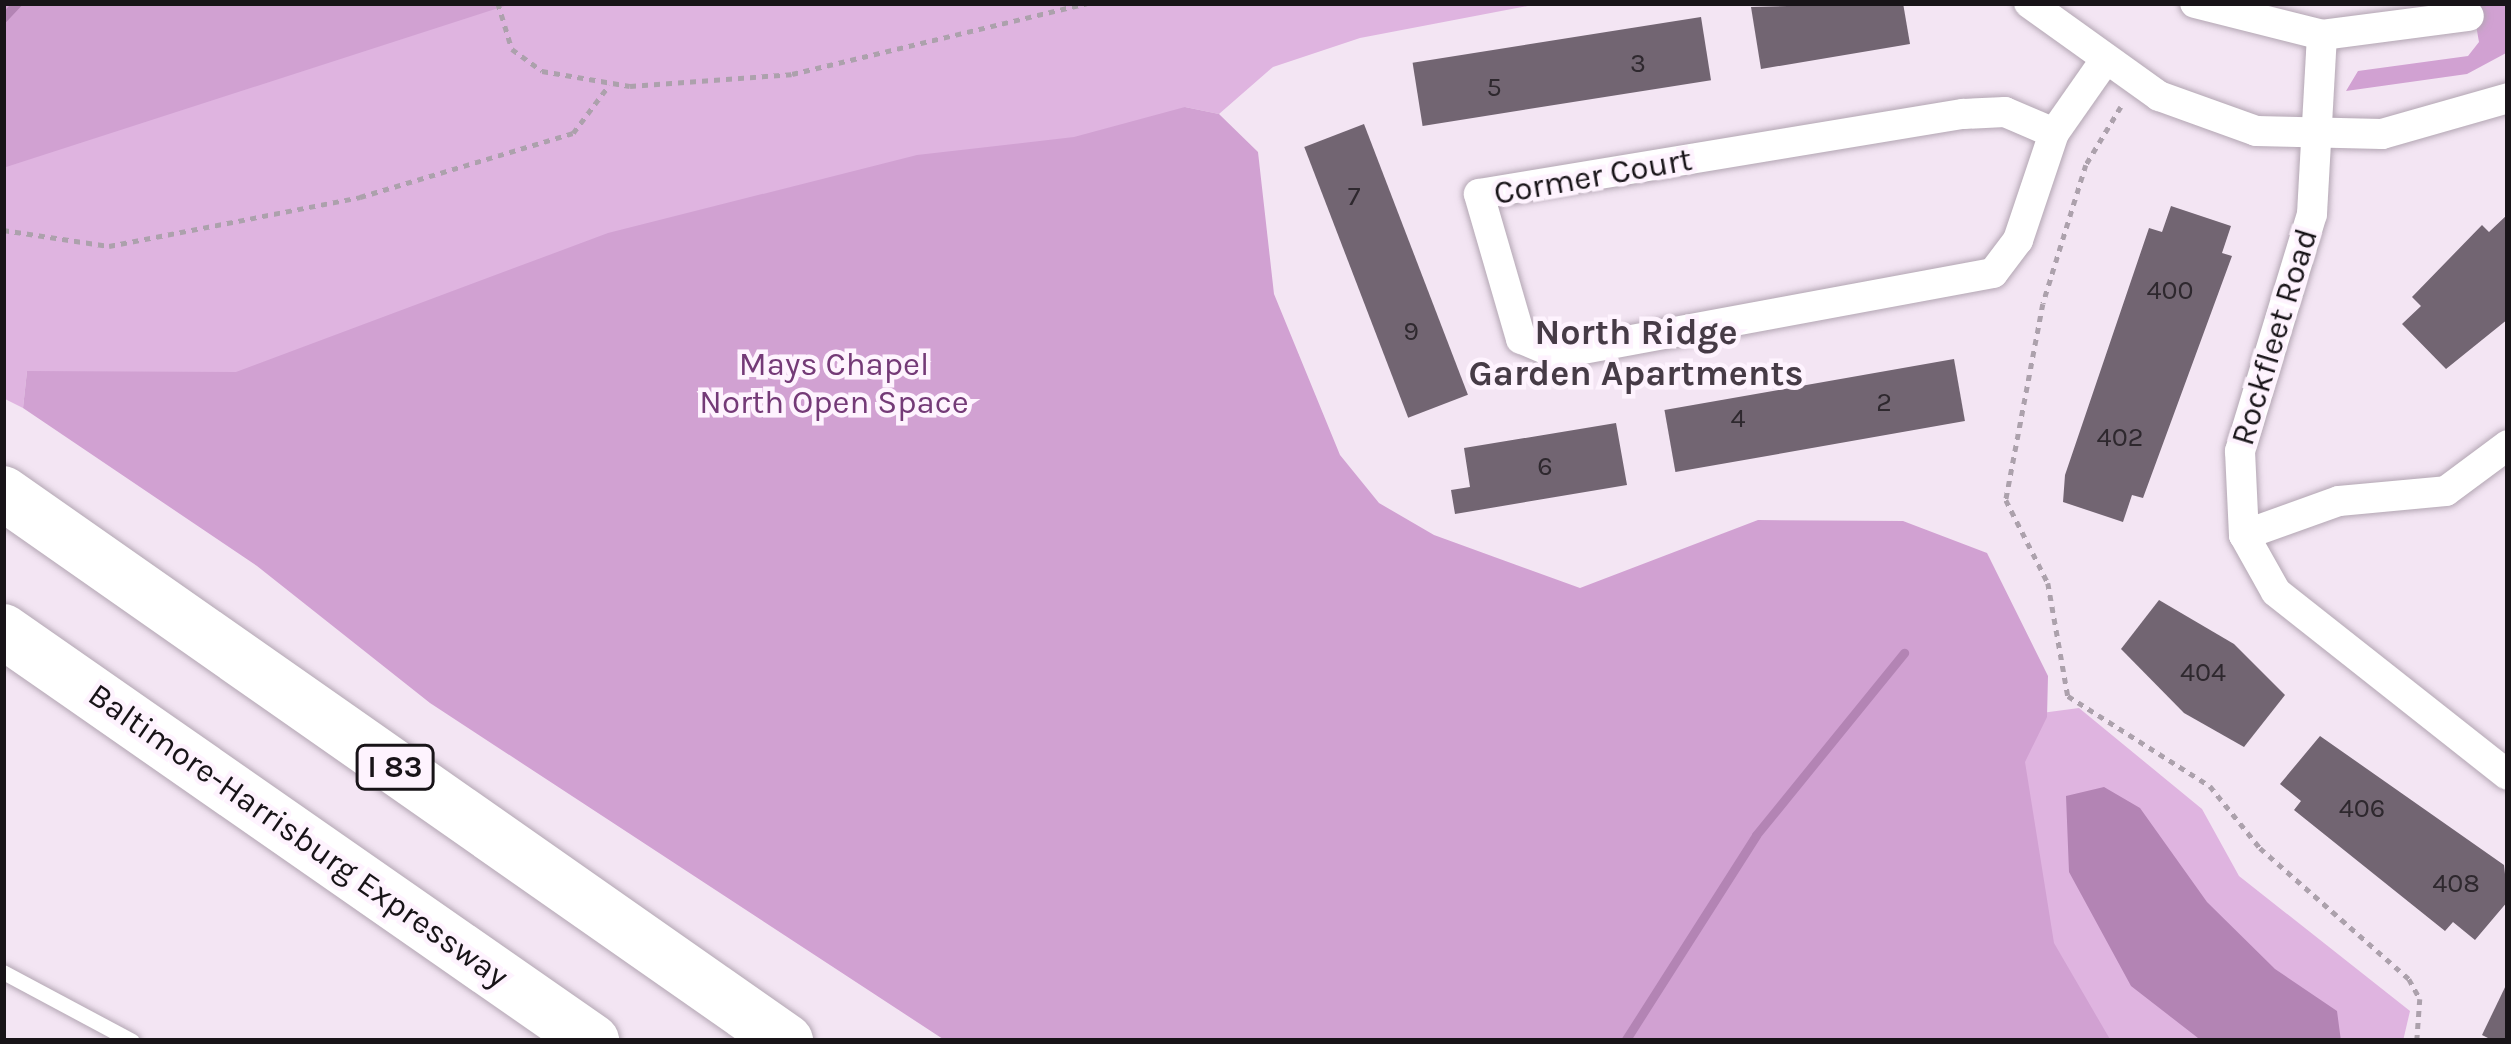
<!DOCTYPE html>
<style>
body{margin:0}
#map{position:relative;width:2511px;height:1044px;overflow:hidden;background:#f3e5f3;font-family:Karla,sans-serif}
div>[style]{position:absolute}
.green>*{inset:0;background:#dfb4e0}
.forest>*{inset:0;background:#d1a1d2}
.water>*{inset:0;background:#b384b4}
.stream>*{height:9px;margin:-4.5px;padding:0 4.5px;transform-origin:4.5px;border-radius:4.5px;background:#b384b4}
.building>*{inset:0;background:#726572;transform-origin:0 0}
.path>*{height:4.5px;margin-top:-2.25px;transform-origin:0;background:repeating-linear-gradient(90deg,#aca1ac 0 6px,transparent 0 12px)}
.roads{filter:drop-shadow(0 0 3px #b3a6b3) drop-shadow(0 0 3px #b3a6b3)}
.service>*{height:15px;margin:-7.5px;padding:0 7.5px;transform-origin:7.5px;border-radius:7.5px;background:#fff}
.minor>*{height:30px;margin:-15px;padding:0 15px;transform-origin:15px;border-radius:15px;background:#fff}
.motorway>*{height:54px;margin:-27px;padding:0 27px;transform-origin:27px;border-radius:27px;background:#fff}
span{translate:-50% -50%;white-space:nowrap;text-align:center;line-height:1.15;-webkit-text-stroke:9px #fef3fe;paint-order:stroke}
.number-label{font-size:27px;color:#2e282e}
.number-label span{-webkit-text-stroke-width:0}
.shield-label span{padding:3px 9px;background:#fef3fe;border:3px solid;border-radius:9px;-webkit-text-stroke-width:0}
.shield-label{font-size:30px;color:#181418;font-weight:700}
.street-label{font-size:33px;color:#181418}
.park-label{font-size:33px;color:#743a77}
.neighbourhood-label{font-size:36px;color:#463b46;font-weight:700}
.frame{position:absolute;inset:0;border:6px solid #181418;pointer-events:none}
</style>
<div id="map">
<div class="green">
<div style="clip-path:polygon(3px 3px,1543px 3px,1360px 38px,1273px 67px,1219px 114px,1185px 107px,1371px 801px,2079px 708px,2202px 809px,2239px 876px,2410px 1011px,2403px 1041px,1285px 1041px,88px 376px,27px 371px,23px 408px,3px 398px)"></div>
</div>
<div class="forest">
<div style="clip-path:polygon(3px 3px,514px 3px,3px 168px)"></div>
<div style="clip-path:polygon(2472px 3px,2508px 3px,2508px 52px,2467px 74px,2346px 91px,2358px 71px,2468px 56px,2479px 42px)"></div>
<div style="clip-path:polygon(1185px 107px,1219px 114px,1258px 152px,1274px 294px,1340px 455px,1379px 503px,1434px 535px,1580px 588px,1758px 520px,1903px 521px,1987px 553px,2048px 676px,2047px 717px,2025px 762px,2054px 943px,2111px 1041px,946px 1041px,430px 703px,257px 566px,23px 408px,27px 371px,236px 372px,608px 233px,917px 155px,1074px 137px)"></div>
</div>
<div class="water">
<div style="clip-path:polygon(2104px 787px,2140px 808px,2207px 902px,2275px 969px,2337px 1011px,2341px 1041px,2198px 1038px,2131px 986px,2069px 872px,2066px 796px)"></div>
</div>
<div class="stream">
<div style="left:3px;top:18px;width:21px;rotate:-47deg"></div>
<div style="left:1625px;top:1041px;width:244px;rotate:-57.5deg"></div>
<div style="left:1756px;top:835px;width:235px;rotate:-50.9deg"></div>
</div>
<div class="building">
<div style="clip-path:polygon(1903px 3px,1910px 44px,1761px 69px,1751px 7px)"></div>
<div style="left:1701px;top:17px;width:64px;height:292px;rotate:81deg"></div>
<div style="left:1364px;top:124px;width:290px;height:64px;rotate:69deg"></div>
<div style="clip-path:polygon(2171px 206px,2231px 226px,2222px 253px,2232px 256px,2143px 498px,2132px 495px,2123px 522px,2063px 502px,2065px 475px,2149px 228px,2162px 232px)"></div>
<div style="clip-path:polygon(2508px 214px,2508px 319px,2446px 369px,2402px 324px,2421px 306px,2412px 297px,2482px 225px,2489px 232px)"></div>
<div style="left:1954px;top:359px;width:63px;height:294px;rotate:80deg"></div>
<div style="clip-path:polygon(1616px 423px,1627px 485px,1455px 514px,1451px 490px,1470px 487px,1464px 448px)"></div>
<div style="clip-path:polygon(2159px 600px,2234px 644px,2285px 695px,2244px 747px,2184px 713px,2121px 649px)"></div>
<div style="clip-path:polygon(2320px 736px,2504px 865px,2508px 901px,2475px 940px,2453px 922px,2445px 931px,2294px 810px,2301px 801px,2280px 784px)"></div>
<div style="clip-path:polygon(2508px 981px,2508px 1041px,2494px 1041px,2482px 1035px)"></div>
</div>
<div class="path">
<div style="left:498px;top:3px;width:48px;rotate:73.1deg"></div>
<div style="left:512px;top:49px;width:37px;rotate:36deg"></div>
<div style="left:542px;top:71px;width:89px;rotate:9.7deg"></div>
<div style="left:630px;top:86px;width:162px;rotate:-4.2deg"></div>
<div style="left:792px;top:74px;width:303px;rotate:-13.5deg"></div>
<div style="left:2121px;top:107px;width:68px;rotate:121.1deg"></div>
<div style="left:2086px;top:165px;width:145px;rotate:107.2deg"></div>
<div style="left:2043px;top:304px;width:199px;rotate:100.7deg"></div>
<div style="left:2006px;top:500px;width:93px;rotate:63.2deg"></div>
<div style="left:2048px;top:583px;width:115px;rotate:80deg"></div>
<div style="left:2068px;top:696px;width:168px;rotate:32.4deg"></div>
<div style="left:2210px;top:786px;width:80px;rotate:51.1deg"></div>
<div style="left:2260px;top:848px;width:198px;rotate:41.3deg"></div>
<div style="left:2409px;top:979px;width:23px;rotate:61deg"></div>
<div style="left:2420px;top:999px;width:42px;rotate:94.1deg"></div>
<div style="left:3px;top:230px;width:107px;rotate:8.6deg"></div>
<div style="left:109px;top:246px;width:256px;rotate:-11deg"></div>
<div style="left:360px;top:197px;width:222px;rotate:-16.7deg"></div>
<div style="left:573px;top:133px;width:60px;rotate:-53.1deg"></div>
</div>
<div class="roads">
<div class="service">
<div style="left:3px;top:972px;width:146px;rotate:28.1deg"></div>
</div>
<div class="minor">
<div style="left:2029px;top:3px;width:160px;rotate:35.6deg"></div>
<div style="left:2159px;top:96px;width:103px;rotate:19.8deg"></div>
<div style="left:2256px;top:131px;width:126px;rotate:1.4deg"></div>
<div style="left:2382px;top:134px;width:131px;rotate:-15.9deg"></div>
<div style="left:2195px;top:3px;width:131px;rotate:14.1deg"></div>
<div style="left:2322px;top:35px;width:148px;rotate:-7.4deg"></div>
<div style="left:2322px;top:35px;width:179px;rotate:93.2deg"></div>
<div style="left:2312px;top:214px;width:248px;rotate:106.9deg"></div>
<div style="left:2240px;top:451px;width:84px;rotate:87.3deg"></div>
<div style="left:2244px;top:535px;width:65px;rotate:60.7deg"></div>
<div style="left:2276px;top:592px;width:295px;rotate:38.3deg"></div>
<div style="left:2054px;top:133px;width:113px;rotate:108.6deg"></div>
<div style="left:2018px;top:240px;width:41px;rotate:127.1deg"></div>
<div style="left:1993px;top:273px;width:443px;rotate:169.5deg"></div>
<div style="left:1557px;top:354px;width:39px;rotate:-157deg"></div>
<div style="left:1521px;top:339px;width:151px;rotate:-106.2deg"></div>
<div style="left:1479px;top:194px;width:491px;rotate:-9.4deg"></div>
<div style="left:1963px;top:114px;width:42px;rotate:-2.7deg"></div>
<div style="left:2005px;top:112px;width:53px;rotate:23.2deg"></div>
<div style="left:2054px;top:133px;width:85px;rotate:-55deg"></div>
<div style="left:2244px;top:535px;width:101px;rotate:-19.7deg"></div>
<div style="left:2339px;top:501px;width:107px;rotate:-5.3deg"></div>
<div style="left:2446px;top:491px;width:77px;rotate:-36.6deg"></div>
</div>
<div class="motorway">
<div style="left:3px;top:493px;width:956px;rotate:34.99deg"></div>
<div style="left:3px;top:631px;width:718px;rotate:34.84deg"></div>
</div>
</div>
<div class="number-label">
<span style="left:1638px;top:64px">3</span>
<span style="left:1494px;top:88px">5</span>
<span style="left:1354px;top:197px">7</span>
<span style="left:2170px;top:291px">400</span>
<span style="left:1411px;top:332px">9</span>
<span style="left:1884px;top:403px">2</span>
<span style="left:1738px;top:419px">4</span>
<span style="left:2120px;top:438px">402</span>
<span style="left:1545px;top:467px">6</span>
<span style="left:2203px;top:673px">404</span>
<span style="left:2362px;top:809px">406</span>
<span style="left:2456px;top:884px">408</span>
</div>
<div class="shield-label">
<span style="left:395px;top:767px">I 83</span>
</div>
<div class="street-label">
<span style="left:1593px;top:177px;rotate:-10deg">Cormer Court</span>
<span style="left:2275px;top:337px;rotate:-73deg">Rockfleet Road</span>
<span style="left:298px;top:836px;rotate:35deg">Baltimore-Harrisburg Expressway</span>
</div>
<div class="park-label">
<span style="left:834px;top:384px">Mays Chapel<br>North Open Space</span>
</div>
<div class="neighbourhood-label">
<span style="left:1636px;top:353px">North Ridge<br>Garden Apartments</span>
</div>
<div class="frame"></div>
</div>
